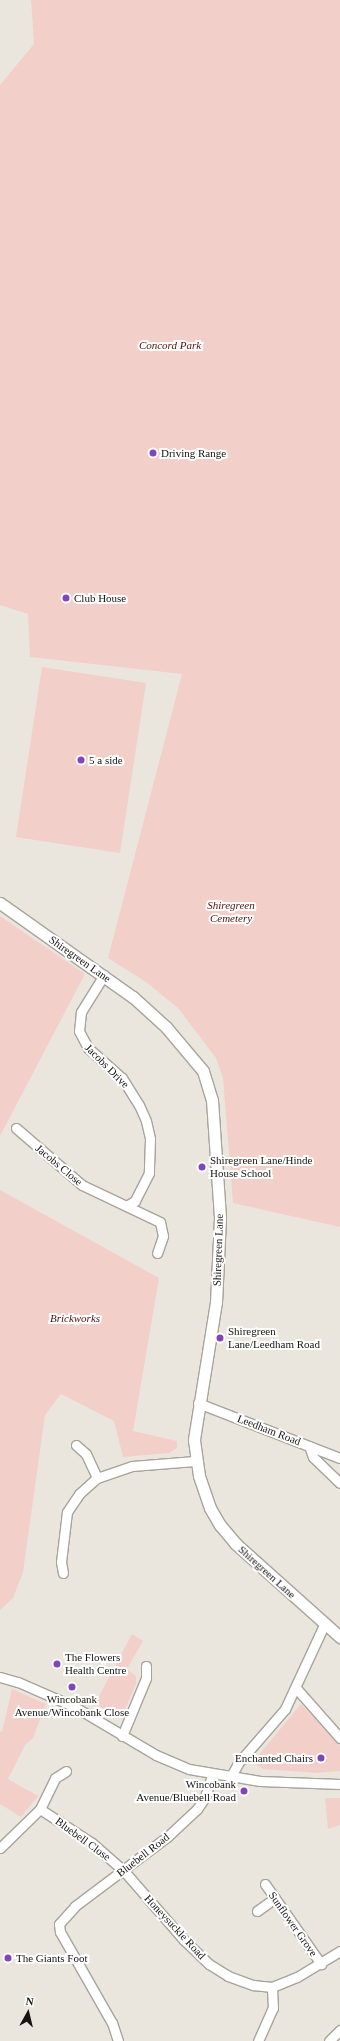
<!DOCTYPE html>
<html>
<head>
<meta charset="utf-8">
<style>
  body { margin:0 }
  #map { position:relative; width:340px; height:2041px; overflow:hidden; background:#eae6dd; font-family:"Times New Roman",serif }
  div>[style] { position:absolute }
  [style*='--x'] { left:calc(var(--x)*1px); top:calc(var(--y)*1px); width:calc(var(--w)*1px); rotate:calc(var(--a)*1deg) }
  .green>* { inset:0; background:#f3cfc9 }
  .roads { filter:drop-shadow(1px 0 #a8a49c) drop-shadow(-1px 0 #a8a49c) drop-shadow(0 1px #a8a49c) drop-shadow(0 -1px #a8a49c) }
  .minor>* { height:9px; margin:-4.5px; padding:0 4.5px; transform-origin:4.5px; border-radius:4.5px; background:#fff }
  .tertiary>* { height:11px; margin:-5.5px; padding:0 5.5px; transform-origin:5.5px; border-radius:5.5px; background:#fff }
  .dots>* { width:11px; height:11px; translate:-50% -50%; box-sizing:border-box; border:2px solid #fff; border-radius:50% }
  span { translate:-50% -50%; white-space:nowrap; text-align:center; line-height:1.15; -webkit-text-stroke:4px #fff; paint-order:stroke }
  .park-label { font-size:11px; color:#501009; font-style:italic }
  .poi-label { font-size:11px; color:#151411 }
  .left { translate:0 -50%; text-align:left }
  .right { translate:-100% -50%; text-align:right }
  .street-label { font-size:11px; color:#151411 }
  .north { position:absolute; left:8px; top:1993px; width:40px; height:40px; -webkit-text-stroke:3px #fff; paint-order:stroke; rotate:8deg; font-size:11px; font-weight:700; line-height:16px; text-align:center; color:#151411 }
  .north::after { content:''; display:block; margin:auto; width:14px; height:18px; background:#151411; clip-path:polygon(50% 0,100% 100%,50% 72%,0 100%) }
</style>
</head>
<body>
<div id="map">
  <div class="green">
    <div style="clip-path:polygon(31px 0,340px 0,340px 1227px,233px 1203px,223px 1078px,216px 1058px,178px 1008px,146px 982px,108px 958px,182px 674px,30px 657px,28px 614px,0 605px,0 85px,34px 44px)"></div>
    <div style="clip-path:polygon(42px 667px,146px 683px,120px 853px,16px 837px)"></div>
    <div style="clip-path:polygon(0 916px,85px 974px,0 1136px)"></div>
    <div style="clip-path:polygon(0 1190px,159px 1278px,133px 1431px,177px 1441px,177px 1448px,169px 1453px,123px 1457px,114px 1421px,61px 1394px,45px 1415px,23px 1572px,13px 1598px,0 1610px)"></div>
    <div style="clip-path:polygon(132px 1634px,143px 1641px,127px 1669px,136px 1676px,136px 1684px,123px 1714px,118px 1716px,95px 1704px)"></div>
    <div style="clip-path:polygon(12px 1689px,46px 1704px,33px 1738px,25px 1745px,8px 1779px,38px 1796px,21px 1817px,0 1804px,0 1731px,2px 1732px)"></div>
    <div style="clip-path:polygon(301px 1704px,340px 1746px,340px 1771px,317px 1773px,263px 1769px,256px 1764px,257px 1757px)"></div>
    <div style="clip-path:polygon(325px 1798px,340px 1798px,340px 1825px,328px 1829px)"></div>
  </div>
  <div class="roads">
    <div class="minor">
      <div style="--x:104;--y:975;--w:44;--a:121.9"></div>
      <div style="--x:81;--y:1012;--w:19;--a:96"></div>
      <div style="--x:79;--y:1031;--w:19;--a:62"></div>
      <div style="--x:88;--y:1048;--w:45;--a:41.4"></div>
      <div style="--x:122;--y:1078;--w:32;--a:58"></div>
      <div style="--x:139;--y:1105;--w:17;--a:66"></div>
      <div style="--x:146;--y:1121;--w:18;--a:77"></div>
      <div style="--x:150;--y:1139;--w:34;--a:92"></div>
      <div style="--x:149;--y:1173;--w:31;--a:117"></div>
      <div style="--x:135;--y:1201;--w:8;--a:150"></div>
      <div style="--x:16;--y:1128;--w:87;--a:40.8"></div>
      <div style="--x:82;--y:1185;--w:86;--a:25.4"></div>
      <div style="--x:160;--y:1222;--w:14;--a:78"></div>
      <div style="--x:163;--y:1236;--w:18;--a:109"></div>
      <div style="--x:198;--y:1403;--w:152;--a:21.2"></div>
      <div style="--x:76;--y:1445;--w:13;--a:42"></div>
      <div style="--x:86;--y:1454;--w:26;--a:65"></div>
      <div style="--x:309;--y:1446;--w:12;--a:70"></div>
      <div style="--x:313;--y:1457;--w:37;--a:44"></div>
      <div style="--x:63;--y:1573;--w:11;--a:-100"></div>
      <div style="--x:61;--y:1562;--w:50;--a:-83.2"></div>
      <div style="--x:67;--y:1512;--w:22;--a:-56"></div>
      <div style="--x:79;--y:1494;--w:24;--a:-42"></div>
      <div style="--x:97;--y:1478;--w:37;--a:-19"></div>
      <div style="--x:132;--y:1466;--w:63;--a:-4.5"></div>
      <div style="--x:0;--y:1677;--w:19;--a:16"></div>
      <div style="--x:18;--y:1682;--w:62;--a:23.7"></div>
      <div style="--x:75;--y:1707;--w:94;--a:30.7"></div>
      <div style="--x:156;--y:1755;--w:36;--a:23"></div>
      <div style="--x:189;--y:1769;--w:72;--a:9.6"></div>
      <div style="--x:260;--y:1781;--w:80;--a:2.1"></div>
      <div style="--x:296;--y:1688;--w:67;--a:48.7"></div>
      <div style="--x:122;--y:1736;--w:63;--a:-67.5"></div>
      <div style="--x:146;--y:1678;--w:12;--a:-90"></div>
      <div style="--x:230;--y:1778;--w:18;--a:-61"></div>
      <div style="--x:239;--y:1762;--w:70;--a:-49"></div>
      <div style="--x:285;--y:1709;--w:95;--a:-65.1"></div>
      <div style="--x:40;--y:1809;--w:62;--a:33.2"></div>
      <div style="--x:92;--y:1843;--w:43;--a:41.2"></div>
      <div style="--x:124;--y:1871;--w:91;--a:49"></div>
      <div style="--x:184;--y:1940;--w:35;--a:44"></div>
      <div style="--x:209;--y:1964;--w:22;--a:32"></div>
      <div style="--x:228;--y:1976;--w:27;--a:20"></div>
      <div style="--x:253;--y:1985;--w:19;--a:6"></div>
      <div style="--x:272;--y:1987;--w:27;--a:-22"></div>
      <div style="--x:297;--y:1977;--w:50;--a:-31.2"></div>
      <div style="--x:0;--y:1848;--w:56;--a:-44.3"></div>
      <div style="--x:40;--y:1809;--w:34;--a:-64"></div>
      <div style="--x:55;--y:1778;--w:13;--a:-32"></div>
      <div style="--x:265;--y:1884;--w:98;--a:55"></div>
      <div style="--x:257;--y:1911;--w:22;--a:-36"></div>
      <div style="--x:118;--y:2041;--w:19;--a:-108"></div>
      <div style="--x:112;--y:2023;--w:105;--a:-119.7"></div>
      <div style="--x:60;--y:1932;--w:8;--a:-97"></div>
      <div style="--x:59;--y:1924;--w:24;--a:-48"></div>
      <div style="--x:75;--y:1906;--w:115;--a:-36.9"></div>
      <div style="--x:167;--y:1837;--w:41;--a:-43"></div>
      <div style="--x:197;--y:1809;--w:14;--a:-56"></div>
      <div style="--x:205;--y:1797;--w:23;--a:-72"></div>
      <div style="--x:258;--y:2041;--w:36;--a:-66"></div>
      <div style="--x:273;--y:2008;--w:21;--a:-93"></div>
      <div style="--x:329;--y:2041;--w:16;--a:-45"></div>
    </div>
    <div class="tertiary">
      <div style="--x:0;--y:903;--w:163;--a:35.3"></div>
      <div style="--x:133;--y:997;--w:45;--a:42.3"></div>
      <div style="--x:166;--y:1027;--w:57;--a:49.9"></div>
      <div style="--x:203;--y:1071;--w:30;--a:73"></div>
      <div style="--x:212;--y:1100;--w:118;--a:86.1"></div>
      <div style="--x:220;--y:1218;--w:84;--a:92.7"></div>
      <div style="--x:216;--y:1302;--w:140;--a:99.1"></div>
      <div style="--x:194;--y:1440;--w:36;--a:82"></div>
      <div style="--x:199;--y:1476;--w:34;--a:71"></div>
      <div style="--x:210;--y:1508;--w:20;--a:60"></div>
      <div style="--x:220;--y:1525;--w:25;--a:50"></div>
      <div style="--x:236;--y:1544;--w:140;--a:41.8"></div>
    </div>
  </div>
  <div class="dots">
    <div style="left:153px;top:453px;background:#8144ba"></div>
    <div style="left:66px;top:598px;background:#8144ba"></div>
    <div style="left:81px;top:760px;background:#8144ba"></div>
    <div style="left:202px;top:1167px;background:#8144ba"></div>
    <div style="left:220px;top:1338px;background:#8144ba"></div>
    <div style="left:57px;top:1664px;background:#8144ba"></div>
    <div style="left:72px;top:1687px;background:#8144ba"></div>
    <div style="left:321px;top:1758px;background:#8144ba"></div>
    <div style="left:244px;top:1791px;background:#8144ba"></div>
    <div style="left:8px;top:1958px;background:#8144ba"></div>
  </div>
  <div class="park-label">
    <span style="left:170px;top:345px">Concord Park</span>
    <span style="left:231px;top:912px">Shiregreen<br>Cemetery</span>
    <span style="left:75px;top:1318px">Brickworks</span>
  </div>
  <div class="poi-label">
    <span class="left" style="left:161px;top:453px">Driving Range</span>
    <span class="left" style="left:74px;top:598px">Club House</span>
    <span class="left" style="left:89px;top:760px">5 a side</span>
    <span class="left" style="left:210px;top:1167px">Shiregreen Lane/Hinde<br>House School</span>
    <span class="left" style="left:228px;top:1338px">Shiregreen<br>Lane/Leedham Road</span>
    <span class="left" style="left:65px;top:1664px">The Flowers<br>Health Centre</span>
    <span style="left:72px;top:1706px">Wincobank<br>Avenue/Wincobank Close</span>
    <span class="right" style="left:313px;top:1758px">Enchanted Chairs</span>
    <span class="right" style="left:236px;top:1791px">Wincobank<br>Avenue/Bluebell Road</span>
    <span class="left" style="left:16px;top:1958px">The Giants Foot</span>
  </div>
  <div class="street-label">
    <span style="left:80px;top:959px;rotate:35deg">Shiregreen Lane</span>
    <span style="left:107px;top:1066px;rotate:45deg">Jacobs Drive</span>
    <span style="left:59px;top:1165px;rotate:40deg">Jacobs Close</span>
    <span style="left:218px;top:1250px;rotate:-88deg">Shiregreen Lane</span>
    <span style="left:269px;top:1430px;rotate:21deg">Leedham Road</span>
    <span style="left:267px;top:1572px;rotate:42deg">Shiregreen Lane</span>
    <span style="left:83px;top:1839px;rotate:36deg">Bluebell Close</span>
    <span style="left:143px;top:1855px;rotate:-38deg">Bluebell Road</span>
    <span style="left:293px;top:1924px;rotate:55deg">Sunflower Grove</span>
    <span style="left:175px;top:1927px;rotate:47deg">Honeysuckle Road</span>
  </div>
  <div class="north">N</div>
</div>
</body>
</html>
